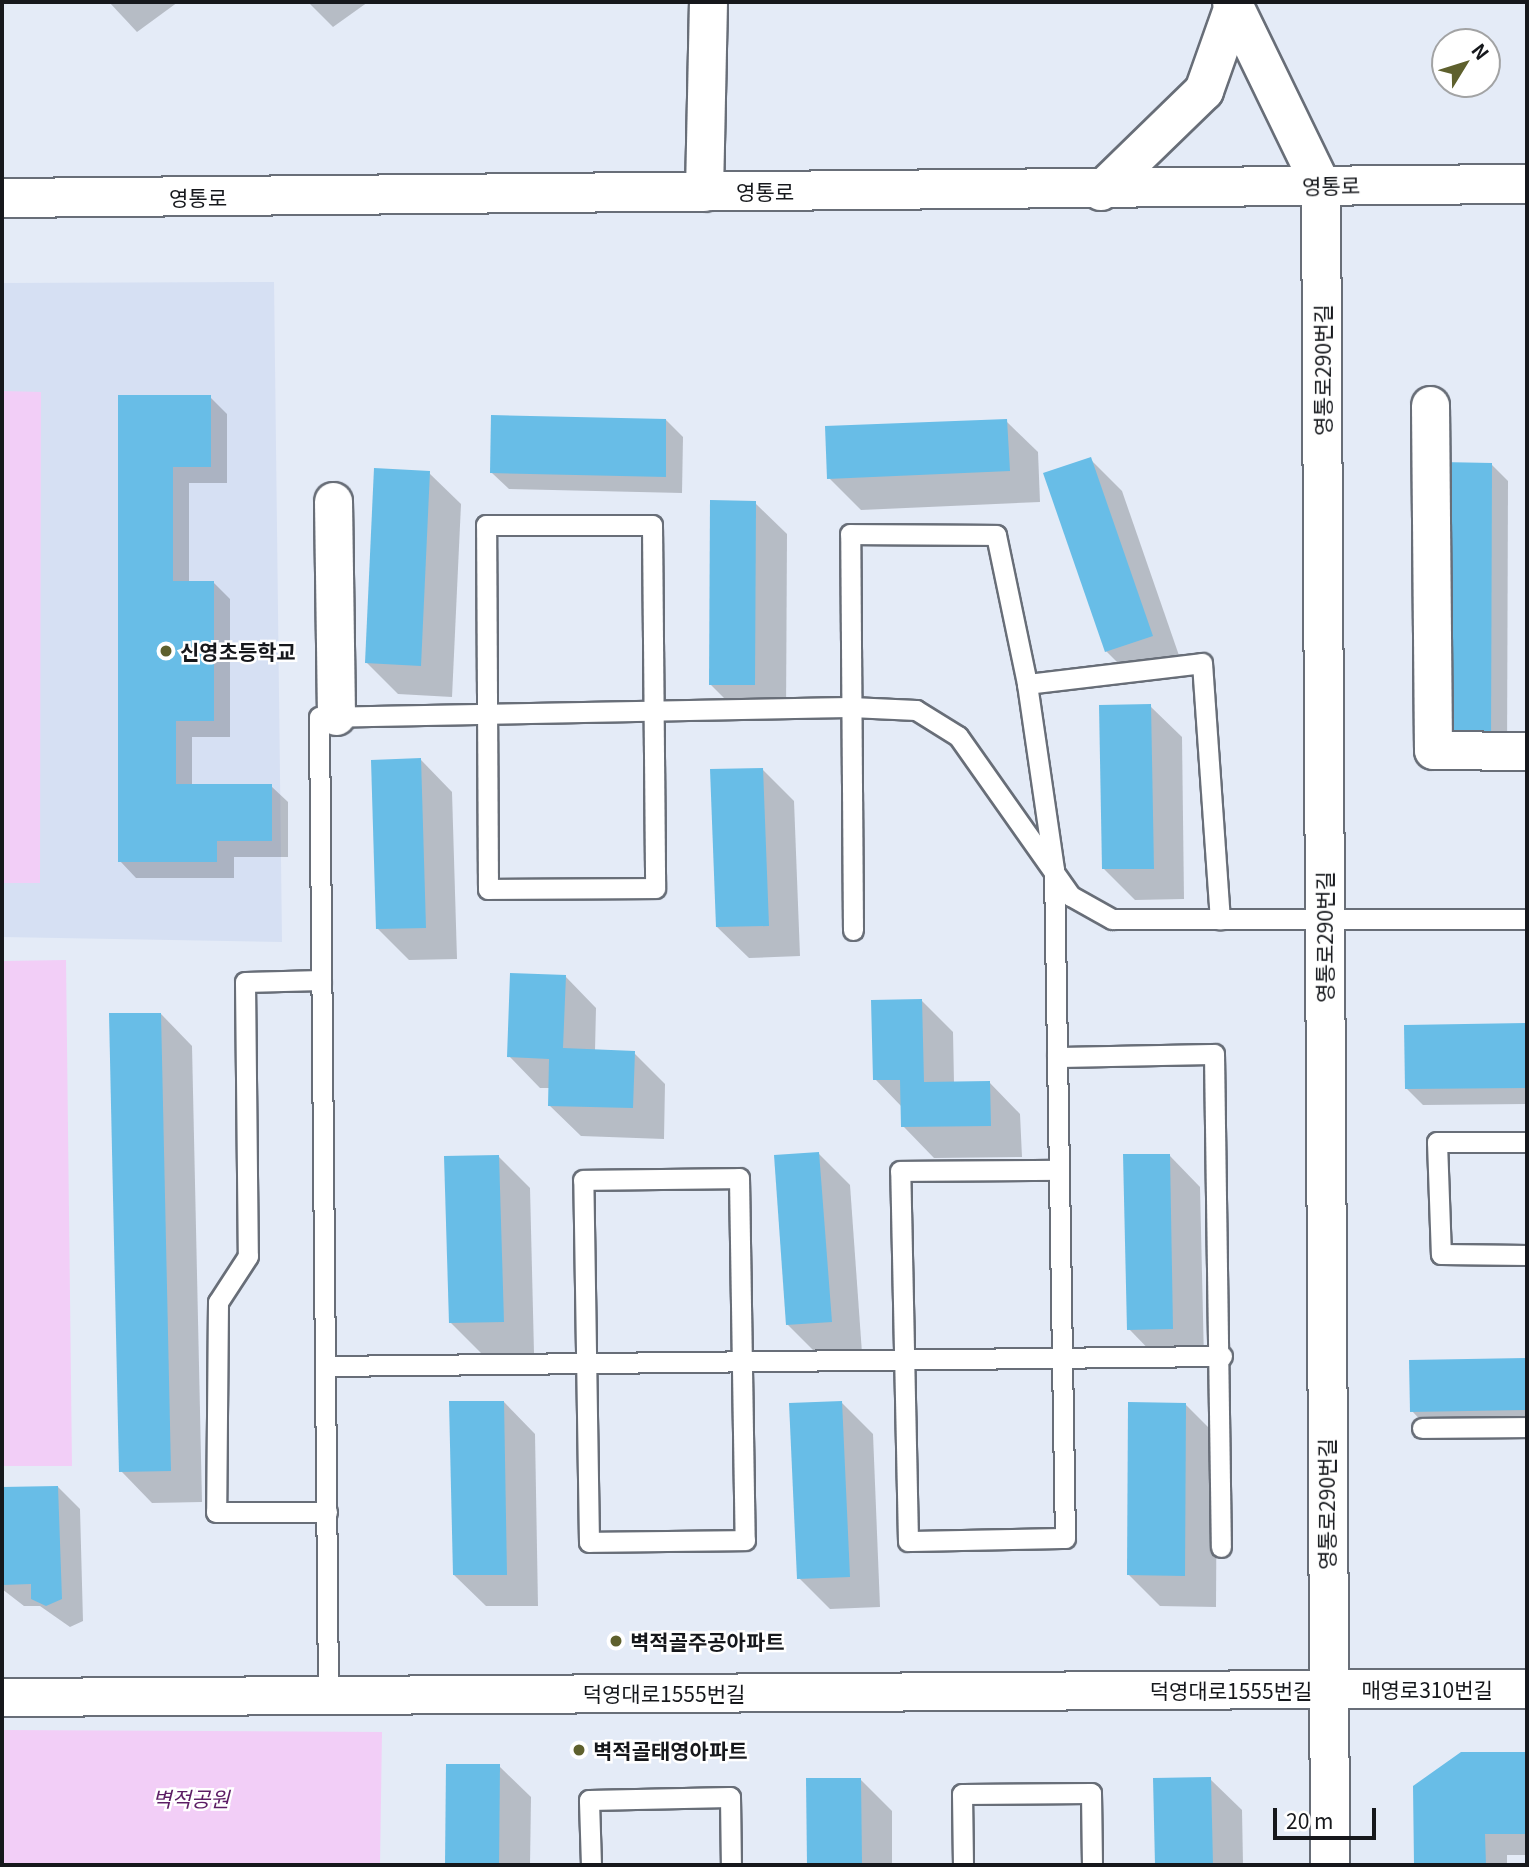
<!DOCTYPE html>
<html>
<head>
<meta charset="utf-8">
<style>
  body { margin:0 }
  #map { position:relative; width:1529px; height:1867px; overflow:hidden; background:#e4ebf7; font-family:Georgia,"Noto Sans KR",serif }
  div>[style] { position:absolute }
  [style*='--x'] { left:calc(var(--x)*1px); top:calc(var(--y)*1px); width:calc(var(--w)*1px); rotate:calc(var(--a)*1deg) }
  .built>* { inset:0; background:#d6e0f3 }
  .green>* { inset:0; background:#f2cef7 }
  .shadow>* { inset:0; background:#0003 }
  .building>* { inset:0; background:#68bde7 }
  .roads { filter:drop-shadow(2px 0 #686e78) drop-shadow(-2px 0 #686e78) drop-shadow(0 2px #686e78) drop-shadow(0 -2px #686e78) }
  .lane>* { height:19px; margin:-9.5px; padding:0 9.5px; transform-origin:9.5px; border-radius:9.5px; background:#fff }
  .street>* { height:37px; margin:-18.5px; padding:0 18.5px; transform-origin:18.5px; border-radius:18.5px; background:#fff }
  .secondary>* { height:38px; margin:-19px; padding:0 19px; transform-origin:19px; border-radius:19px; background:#fff }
  .dots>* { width:19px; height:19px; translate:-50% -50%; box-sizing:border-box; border:4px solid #fff; border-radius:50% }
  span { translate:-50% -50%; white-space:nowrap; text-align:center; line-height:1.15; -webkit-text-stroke:5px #fff; paint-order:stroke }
  .street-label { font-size:21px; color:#16181c }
  .poi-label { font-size:21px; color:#16181c; font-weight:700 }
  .left { translate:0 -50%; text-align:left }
  .park-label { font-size:21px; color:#5c1d65; font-style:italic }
  .frame { position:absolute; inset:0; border:4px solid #16181c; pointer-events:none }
  .north { position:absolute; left:1431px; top:28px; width:70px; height:70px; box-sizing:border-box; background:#fff; border:2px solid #a2a3a4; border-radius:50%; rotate:52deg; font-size:19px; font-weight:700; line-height:28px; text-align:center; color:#16181c }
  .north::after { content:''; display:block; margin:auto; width:24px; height:32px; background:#5e602d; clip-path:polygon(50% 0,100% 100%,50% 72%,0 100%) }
  .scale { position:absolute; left:1273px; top:1808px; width:103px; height:32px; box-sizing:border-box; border:4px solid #16181c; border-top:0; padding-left:9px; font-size:21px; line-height:24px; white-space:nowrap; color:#16181c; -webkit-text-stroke:5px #fff; paint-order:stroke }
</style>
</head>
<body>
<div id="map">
  <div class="built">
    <div style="clip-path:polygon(274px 282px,282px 942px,2px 937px,2px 283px)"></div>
  </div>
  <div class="green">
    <div style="clip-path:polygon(2px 391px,41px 392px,40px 883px,2px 883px)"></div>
    <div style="clip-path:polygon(66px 960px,72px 1466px,2px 1466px,2px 961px)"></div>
    <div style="clip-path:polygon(2px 1730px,382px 1732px,380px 1865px,2px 1865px)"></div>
  </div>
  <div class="shadow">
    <div style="clip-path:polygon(109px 2px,178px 2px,137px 32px)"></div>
    <div style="clip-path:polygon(308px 2px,368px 2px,333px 27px)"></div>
    <div style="clip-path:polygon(120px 397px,210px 397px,227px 414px,227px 483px,189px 483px,189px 582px,213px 582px,230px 599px,230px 737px,192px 737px,192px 786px,271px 786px,288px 802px,288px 857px,234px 857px,234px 878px,136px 878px,120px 861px)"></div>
    <div style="clip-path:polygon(666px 420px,683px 437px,682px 493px,509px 489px,492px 473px)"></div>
    <div style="clip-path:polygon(1006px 421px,1038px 452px,1040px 502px,861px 510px,829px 478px)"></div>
    <div style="clip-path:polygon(1090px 459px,1122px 491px,1183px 667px,1138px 683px,1106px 651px)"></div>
    <div style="clip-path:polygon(1491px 464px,1508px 481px,1507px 758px,1459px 758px)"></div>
    <div style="clip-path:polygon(429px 473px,461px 504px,452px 697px,398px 694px,367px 663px)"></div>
    <div style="clip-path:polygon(755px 503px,787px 534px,786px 716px,742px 716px,710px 684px)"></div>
    <div style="clip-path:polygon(1150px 706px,1182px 737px,1184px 899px,1135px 900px,1104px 869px)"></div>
    <div style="clip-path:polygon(421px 760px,452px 792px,457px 959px,409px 960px,377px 928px)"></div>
    <div style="clip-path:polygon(762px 769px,794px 801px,800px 956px,749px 958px,717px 927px)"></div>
    <div style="clip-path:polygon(565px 976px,596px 1008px,595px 1051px,634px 1053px,665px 1084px,664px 1139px,581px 1136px,549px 1105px,550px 1088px,540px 1088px,509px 1056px)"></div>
    <div style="clip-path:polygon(922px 1001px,953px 1032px,954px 1083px,989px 1082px,1020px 1114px,1022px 1157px,934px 1158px,903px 1126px,902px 1107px,875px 1079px)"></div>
    <div style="clip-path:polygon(161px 1014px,192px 1046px,202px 1502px,152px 1503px,121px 1471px)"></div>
    <div style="clip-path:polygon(1527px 1025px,1527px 1104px,1423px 1105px,1406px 1088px,1405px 1026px)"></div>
    <div style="clip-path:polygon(819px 1154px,850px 1185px,862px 1353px,819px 1356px,787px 1324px)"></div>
    <div style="clip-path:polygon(1169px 1155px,1200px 1187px,1204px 1360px,1160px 1361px,1129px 1329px)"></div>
    <div style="clip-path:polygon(498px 1156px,530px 1188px,534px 1353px,482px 1354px,450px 1322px)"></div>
    <div style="clip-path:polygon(1527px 1360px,1527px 1426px,1428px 1428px,1412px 1411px,1411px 1362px)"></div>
    <div style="clip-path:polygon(504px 1402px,535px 1434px,538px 1606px,486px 1606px,454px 1575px)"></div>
    <div style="clip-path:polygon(842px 1403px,873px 1434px,880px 1607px,830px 1609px,799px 1578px)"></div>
    <div style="clip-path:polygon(1185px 1404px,1217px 1436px,1216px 1607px,1160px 1606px,1129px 1575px)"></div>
    <div style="clip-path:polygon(58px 1487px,80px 1509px,83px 1621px,70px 1627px,40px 1606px,24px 1606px,2px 1589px,2px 1489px)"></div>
    <div style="clip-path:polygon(1461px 1754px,1527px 1754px,1527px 1855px,1507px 1855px,1507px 1865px,1416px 1865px,1415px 1787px)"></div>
    <div style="clip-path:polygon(448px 1765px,499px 1766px,531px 1797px,530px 1865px,446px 1865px)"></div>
    <div style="clip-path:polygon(808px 1779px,860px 1779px,892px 1811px,892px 1865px,809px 1865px)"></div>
    <div style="clip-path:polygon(1210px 1779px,1242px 1810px,1243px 1865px,1157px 1865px,1155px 1780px)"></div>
  </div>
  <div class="building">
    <div style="clip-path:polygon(118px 395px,211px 395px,211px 467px,173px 467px,173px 581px,214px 581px,214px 721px,176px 721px,176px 784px,272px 784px,272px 841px,217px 841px,217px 862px,118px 862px)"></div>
    <div style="clip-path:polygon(491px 415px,666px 419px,666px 477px,490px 473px)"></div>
    <div style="clip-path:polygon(1007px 419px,1010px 471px,827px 479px,825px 426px)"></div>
    <div style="clip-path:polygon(1091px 457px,1153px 636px,1105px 652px,1043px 473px)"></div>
    <div style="clip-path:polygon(1441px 462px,1492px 463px,1491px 742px,1440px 742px)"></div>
    <div style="clip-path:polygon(374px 468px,430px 471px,421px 666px,365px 663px)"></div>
    <div style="clip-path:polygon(710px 500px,756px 501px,755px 685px,709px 685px)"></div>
    <div style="clip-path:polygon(1151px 704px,1154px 869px,1102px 869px,1099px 705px)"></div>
    <div style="clip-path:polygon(421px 758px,426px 928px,376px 929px,371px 760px)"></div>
    <div style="clip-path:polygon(763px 768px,769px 926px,716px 927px,710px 769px)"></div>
    <div style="clip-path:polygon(510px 973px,566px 975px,563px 1048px,635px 1051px,633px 1108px,548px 1106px,549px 1059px,507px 1057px)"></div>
    <div style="clip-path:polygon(922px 999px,924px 1082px,990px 1081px,991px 1126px,901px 1127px,900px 1080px,873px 1080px,871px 1000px)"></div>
    <div style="clip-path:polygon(109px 1013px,161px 1013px,171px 1471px,119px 1472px)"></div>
    <div style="clip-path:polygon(1527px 1023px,1527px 1088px,1405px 1089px,1404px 1025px)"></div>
    <div style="clip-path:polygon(819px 1152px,832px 1322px,786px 1325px,774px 1155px)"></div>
    <div style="clip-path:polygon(1123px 1154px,1170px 1154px,1173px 1329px,1127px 1330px)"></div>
    <div style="clip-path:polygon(499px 1155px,504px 1322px,449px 1323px,444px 1156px)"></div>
    <div style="clip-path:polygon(1527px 1358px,1527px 1410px,1410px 1412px,1409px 1360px)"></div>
    <div style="clip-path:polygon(449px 1401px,504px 1401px,507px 1575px,453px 1575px)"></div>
    <div style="clip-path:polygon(842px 1401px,850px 1577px,797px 1579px,789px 1403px)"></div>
    <div style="clip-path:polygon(1128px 1402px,1186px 1403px,1185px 1576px,1127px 1575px)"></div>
    <div style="clip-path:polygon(58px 1486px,62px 1599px,46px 1606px,31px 1599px,31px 1584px,2px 1585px,2px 1487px)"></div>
    <div style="clip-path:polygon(1461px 1752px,1527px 1752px,1527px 1834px,1485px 1834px,1486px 1865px,1414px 1865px,1413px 1786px)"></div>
    <div style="clip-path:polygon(446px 1764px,500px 1764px,499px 1865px,445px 1865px)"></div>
    <div style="clip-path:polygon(1211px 1777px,1213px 1865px,1155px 1865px,1153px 1778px)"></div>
    <div style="clip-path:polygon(806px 1778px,861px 1778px,862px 1865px,807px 1865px)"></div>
  </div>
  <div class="roads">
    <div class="lane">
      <div style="--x:486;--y:525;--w:166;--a:0"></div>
      <div style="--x:652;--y:525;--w:363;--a:89.5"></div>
      <div style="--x:655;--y:888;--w:167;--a:179.7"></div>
      <div style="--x:488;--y:889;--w:364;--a:-90.3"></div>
      <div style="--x:1027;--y:684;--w:176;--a:-6.8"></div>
      <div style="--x:1202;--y:663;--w:257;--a:86"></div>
      <div style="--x:853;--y:930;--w:396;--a:-90.4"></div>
      <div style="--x:850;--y:534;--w:146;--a:0.4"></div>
      <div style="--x:996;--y:535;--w:152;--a:78.2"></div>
      <div style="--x:1027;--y:684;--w:188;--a:81.7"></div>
      <div style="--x:1054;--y:870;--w:668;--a:89.06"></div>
      <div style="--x:1065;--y:1538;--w:157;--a:178.9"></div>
      <div style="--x:908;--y:1541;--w:370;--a:-91.2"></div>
      <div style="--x:900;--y:1171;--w:158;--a:-0.4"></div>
      <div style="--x:321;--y:980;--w:76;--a:178.5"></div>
      <div style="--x:245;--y:982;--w:274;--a:89.4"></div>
      <div style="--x:248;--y:1256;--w:55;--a:123.1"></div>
      <div style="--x:218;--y:1302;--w:210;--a:90.5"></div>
      <div style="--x:216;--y:1512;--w:111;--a:0"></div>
      <div style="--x:1057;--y:1057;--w:157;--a:-1.1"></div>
      <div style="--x:1214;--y:1054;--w:493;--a:89.2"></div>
      <div style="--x:1527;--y:1142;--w:90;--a:180"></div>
      <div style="--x:1437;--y:1142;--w:112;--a:88"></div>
      <div style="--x:1441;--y:1254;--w:86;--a:0.7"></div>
      <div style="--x:739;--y:1178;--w:362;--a:89.1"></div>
      <div style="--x:745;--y:1540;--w:156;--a:179.3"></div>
      <div style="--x:589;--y:1542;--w:362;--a:-90.9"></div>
      <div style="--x:583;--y:1180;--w:156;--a:-0.7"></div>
      <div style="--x:325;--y:1366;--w:897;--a:-0.64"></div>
      <div style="--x:1422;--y:1428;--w:105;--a:-0.5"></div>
      <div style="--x:328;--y:1695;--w:978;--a:-90.53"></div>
      <div style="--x:319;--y:717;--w:532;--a:-1.08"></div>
      <div style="--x:851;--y:707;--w:65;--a:2.6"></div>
      <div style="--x:916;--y:710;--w:49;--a:31.8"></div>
      <div style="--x:958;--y:736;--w:196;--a:54.8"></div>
      <div style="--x:1071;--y:896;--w:47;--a:29.3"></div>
      <div style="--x:1112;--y:919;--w:415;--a:0"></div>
      <div style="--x:591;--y:1865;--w:65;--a:-91.8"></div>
      <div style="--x:589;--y:1800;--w:141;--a:-1.2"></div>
      <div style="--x:730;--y:1797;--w:68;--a:89.2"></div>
      <div style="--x:963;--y:1865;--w:71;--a:-90.8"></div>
      <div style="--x:962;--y:1794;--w:129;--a:-0.4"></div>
      <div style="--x:1091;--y:1793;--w:72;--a:89.2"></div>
    </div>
    <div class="street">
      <div style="--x:704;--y:192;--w:190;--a:-88.8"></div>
      <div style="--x:1430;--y:405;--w:345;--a:89.5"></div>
      <div style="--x:1433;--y:750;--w:94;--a:0.6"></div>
      <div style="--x:333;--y:501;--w:215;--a:89.2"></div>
      <div style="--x:2;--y:1697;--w:1324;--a:-0.35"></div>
    </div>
    <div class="secondary">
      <div style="--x:1232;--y:2;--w:203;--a:64.1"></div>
      <div style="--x:1321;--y:185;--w:1680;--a:89.69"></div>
      <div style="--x:1101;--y:191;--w:144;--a:-44.2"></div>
      <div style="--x:1204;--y:91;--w:87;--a:-70.5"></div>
      <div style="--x:2;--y:198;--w:1525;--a:-0.53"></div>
      <div style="--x:1326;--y:1689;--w:201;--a:0"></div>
    </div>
  </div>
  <div class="dots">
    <div style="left:166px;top:651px;background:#5e602d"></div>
    <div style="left:616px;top:1641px;background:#5e602d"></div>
    <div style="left:579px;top:1750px;background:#5e602d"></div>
  </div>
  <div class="street-label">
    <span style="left:1331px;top:185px;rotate:-1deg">영통로</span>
    <span style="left:765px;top:191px">영통로</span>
    <span style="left:198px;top:197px">영통로</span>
    <span style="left:1322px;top:370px;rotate:-90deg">영통로290번길</span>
    <span style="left:1324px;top:937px;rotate:-90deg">영통로290번길</span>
    <span style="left:1326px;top:1504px;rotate:-90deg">영통로290번길</span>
    <span style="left:1427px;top:1689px">매영로310번길</span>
    <span style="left:1231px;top:1690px">덕영대로1555번길</span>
    <span style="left:664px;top:1693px">덕영대로1555번길</span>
  </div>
  <div class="poi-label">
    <span class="left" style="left:180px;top:651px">신영초등학교</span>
    <span class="left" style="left:630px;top:1641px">벽적골주공아파트</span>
    <span class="left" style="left:593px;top:1750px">벽적골태영아파트</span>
  </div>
  <div class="park-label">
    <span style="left:191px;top:1798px">벽적공원</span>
  </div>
  <div class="frame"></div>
  <div class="north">N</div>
  <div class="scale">20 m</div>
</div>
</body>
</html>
